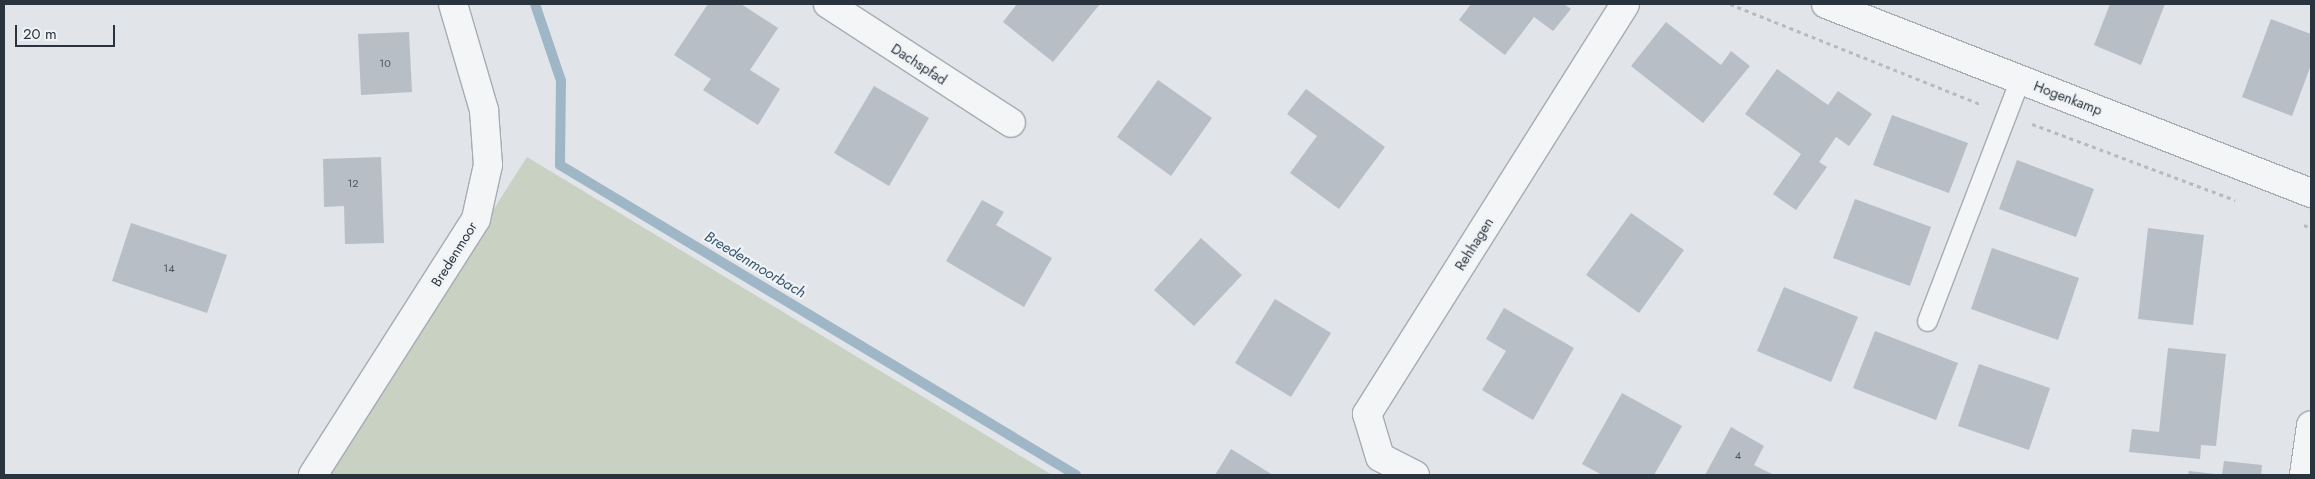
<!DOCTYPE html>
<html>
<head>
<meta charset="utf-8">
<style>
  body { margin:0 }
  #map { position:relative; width:2315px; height:479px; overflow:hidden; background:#e1e4e8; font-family:Jost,sans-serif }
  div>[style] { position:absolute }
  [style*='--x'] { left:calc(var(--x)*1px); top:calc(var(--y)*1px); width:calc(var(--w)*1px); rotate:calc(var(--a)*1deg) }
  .green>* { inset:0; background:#c8d1c2 }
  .stream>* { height:10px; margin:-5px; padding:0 5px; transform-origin:5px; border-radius:5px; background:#9eb6c5 }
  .building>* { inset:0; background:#b8bec5 }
  .path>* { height:3px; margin-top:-1.5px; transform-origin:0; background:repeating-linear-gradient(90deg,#b7bbc0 0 4px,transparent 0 8px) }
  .roads { filter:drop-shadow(1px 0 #a6acb2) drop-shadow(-1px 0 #a6acb2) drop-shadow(0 1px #a6acb2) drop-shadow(0 -1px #a6acb2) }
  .lane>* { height:19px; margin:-9.5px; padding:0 9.5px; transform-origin:9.5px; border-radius:9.5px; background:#f3f5f7 }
  .street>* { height:28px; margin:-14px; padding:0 14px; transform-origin:14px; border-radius:14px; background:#f3f5f7 }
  span { translate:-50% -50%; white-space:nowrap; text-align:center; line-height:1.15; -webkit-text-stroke:4.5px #f0f3f6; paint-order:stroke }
  .number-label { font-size:11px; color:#4e5660 }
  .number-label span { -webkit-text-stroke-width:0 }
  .street-label { font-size:14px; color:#2a343e }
  .water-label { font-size:15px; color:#38576f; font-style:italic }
  .frame { position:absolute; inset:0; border:5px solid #2a343e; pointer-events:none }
  .scale { position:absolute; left:15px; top:25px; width:100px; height:22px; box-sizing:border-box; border:2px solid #2a343e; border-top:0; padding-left:6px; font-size:15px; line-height:18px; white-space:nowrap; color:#2a343e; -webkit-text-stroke:4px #f0f3f6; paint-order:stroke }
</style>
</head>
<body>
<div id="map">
  <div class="green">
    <div style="clip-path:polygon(527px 157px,1052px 475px,324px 475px)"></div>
  </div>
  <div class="stream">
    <div style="--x:535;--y:4;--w:81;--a:71.3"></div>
    <div style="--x:561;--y:81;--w:84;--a:90.7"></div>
    <div style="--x:560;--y:165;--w:602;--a:31"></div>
  </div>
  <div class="building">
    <div style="clip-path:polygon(708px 4px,741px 4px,778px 28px,750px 70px,780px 89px,758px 125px,703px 90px,711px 79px,674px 55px)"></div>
    <div style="clip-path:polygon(1017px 4px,1100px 4px,1053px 62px,1003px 22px)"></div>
    <div style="clip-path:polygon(1471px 4px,1564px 4px,1571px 9px,1553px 31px,1534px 17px,1505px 55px,1459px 20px)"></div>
    <div style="clip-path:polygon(2110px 4px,2165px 4px,2141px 65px,2094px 45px)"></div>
    <div style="clip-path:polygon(2271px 19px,2311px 34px,2311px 65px,2292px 116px,2242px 97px)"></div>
    <div style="clip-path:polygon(1666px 22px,1721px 65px,1731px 51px,1750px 66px,1703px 123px,1631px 66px)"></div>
    <div style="clip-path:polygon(409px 32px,412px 92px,361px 95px,358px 34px)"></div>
    <div style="clip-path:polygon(1777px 69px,1828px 105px,1838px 91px,1872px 114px,1849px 146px,1836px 137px,1819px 162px,1827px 167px,1796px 210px,1773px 194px,1801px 154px,1745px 114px)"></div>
    <div style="clip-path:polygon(1158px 80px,1212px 118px,1171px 176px,1117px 137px)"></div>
    <div style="clip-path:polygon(874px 86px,929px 118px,889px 186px,834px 153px)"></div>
    <div style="clip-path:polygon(1306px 89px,1385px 147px,1339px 209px,1290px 173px,1317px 136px,1287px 114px)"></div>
    <div style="clip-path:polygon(1892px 115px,1968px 143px,1949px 193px,1873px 165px)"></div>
    <div style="clip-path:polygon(381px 157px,384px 243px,345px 244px,344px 206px,324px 207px,323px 159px)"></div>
    <div style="clip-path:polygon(2017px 160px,2094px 189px,2076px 237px,1999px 209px)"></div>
    <div style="clip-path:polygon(1855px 199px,1931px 227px,1910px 286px,1833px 258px)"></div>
    <div style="clip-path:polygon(982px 200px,1004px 212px,996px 225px,1052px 258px,1024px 307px,946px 261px)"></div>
    <div style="clip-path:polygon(1631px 213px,1684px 250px,1639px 313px,1586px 275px)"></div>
    <div style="clip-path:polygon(131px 223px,227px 255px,207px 313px,112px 281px)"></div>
    <div style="clip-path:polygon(2148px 228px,2204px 235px,2193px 325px,2138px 319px)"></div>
    <div style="clip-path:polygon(1201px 238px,1242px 275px,1194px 326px,1154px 290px)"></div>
    <div style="clip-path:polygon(1992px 248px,2079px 278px,2058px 340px,1971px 309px)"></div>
    <div style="clip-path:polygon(1784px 287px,1858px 317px,1831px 382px,1757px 351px)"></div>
    <div style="clip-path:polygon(1275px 299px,1331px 333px,1291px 397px,1235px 363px)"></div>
    <div style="clip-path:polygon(1504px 308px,1574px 348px,1533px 420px,1482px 390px,1506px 351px,1486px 339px)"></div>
    <div style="clip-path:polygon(1875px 331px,1958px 363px,1936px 420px,1853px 388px)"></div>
    <div style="clip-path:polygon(2168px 348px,2226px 354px,2216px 446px,2201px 445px,2200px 459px,2129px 452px,2132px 429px,2159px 432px)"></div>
    <div style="clip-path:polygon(1979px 364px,2050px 388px,2029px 450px,1958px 426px)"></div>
    <div style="clip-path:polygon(1622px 393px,1682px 426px,1654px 475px,1602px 475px,1582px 464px)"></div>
    <div style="clip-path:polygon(1731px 427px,1764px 446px,1754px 465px,1774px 475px,1705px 475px)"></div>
    <div style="clip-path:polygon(1231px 449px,1273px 475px,1215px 475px)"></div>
    <div style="clip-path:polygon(2224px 461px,2262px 465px,2261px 475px,2222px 475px)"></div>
    <div style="clip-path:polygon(2189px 471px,2215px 474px,2215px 475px,2188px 475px)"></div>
  </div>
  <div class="path">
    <div style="--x:1730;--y:4;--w:271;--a:21.8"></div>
    <div style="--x:2032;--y:124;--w:217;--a:20.5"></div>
    <div style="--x:2304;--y:225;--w:8;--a:23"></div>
  </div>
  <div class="roads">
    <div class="lane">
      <div style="--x:1927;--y:321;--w:259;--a:-69"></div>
    </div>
    <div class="street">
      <div style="--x:828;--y:4;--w:218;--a:33"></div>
      <div style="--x:1826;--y:4;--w:521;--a:21.29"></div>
      <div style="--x:313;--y:475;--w:303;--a:-57.5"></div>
      <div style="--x:476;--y:219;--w:55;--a:-77.5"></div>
      <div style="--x:488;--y:165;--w:55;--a:-94.2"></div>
      <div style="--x:484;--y:110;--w:110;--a:-106.3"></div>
      <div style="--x:1415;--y:475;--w:39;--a:-153"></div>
      <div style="--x:1380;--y:457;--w:45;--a:-106.8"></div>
      <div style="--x:1367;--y:414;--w:484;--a:-57.8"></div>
      <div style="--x:2304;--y:475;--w:50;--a:-82"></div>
    </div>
  </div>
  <div class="number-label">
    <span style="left:385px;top:63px">10</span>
    <span style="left:353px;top:183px">12</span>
    <span style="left:169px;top:268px">14</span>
    <span style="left:1738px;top:455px">4</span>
  </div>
  <div class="street-label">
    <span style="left:919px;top:64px;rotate:33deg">Dachspfad</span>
    <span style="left:2068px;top:98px;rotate:21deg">Hogenkamp</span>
    <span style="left:1474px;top:244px;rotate:-58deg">Rehhagen</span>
    <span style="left:454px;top:254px;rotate:-58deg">Bredenmoor</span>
  </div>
  <div class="water-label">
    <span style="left:755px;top:265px;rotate:31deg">Breedenmoorbach</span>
  </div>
  <div class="frame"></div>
  <div class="scale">20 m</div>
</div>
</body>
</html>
